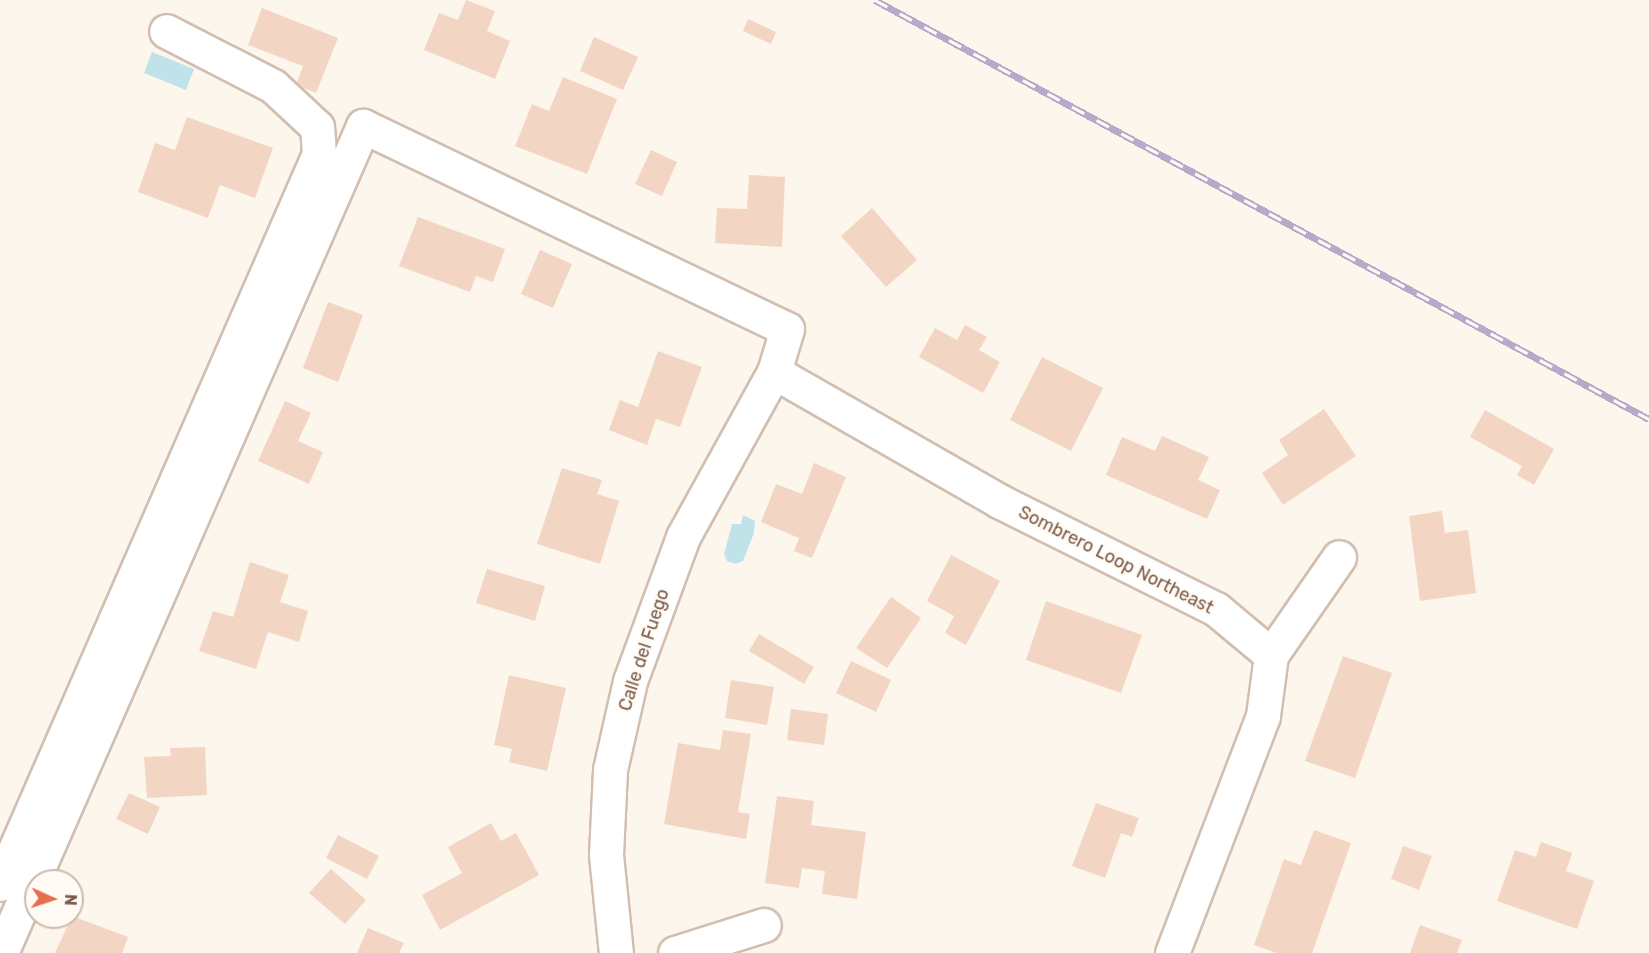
<!DOCTYPE html>
<html>
<head>
<meta charset="utf-8">
<style>
  body { margin:0 }
  #map { position:relative; width:1649px; height:953px; overflow:hidden; background:#fdf6ec; font-family:Rubik,sans-serif }
  div>[style] { position:absolute }
  [style*='--x'] { left:calc(var(--x)*1px); top:calc(var(--y)*1px); width:calc(var(--w)*1px); rotate:calc(var(--a)*1deg) }
  .water>* { inset:0; background:#bfe3e8 }
  .building>* { inset:0; background:#f3d5c3 }
  .roads { filter:drop-shadow(2px 0 #d1beb0) drop-shadow(-2px 0 #d1beb0) drop-shadow(0 2px #d1beb0) drop-shadow(0 -2px #d1beb0) }
  .minor>* { height:33px; margin:-16.5px; padding:0 16.5px; transform-origin:16.5px; border-radius:16.5px; background:#fff }
  .rail>* { height:7px; margin-top:-3.5px; transform-origin:0; background:repeating-linear-gradient(90deg,#fffaf3 0 14px,#b9a8c9 0 28px); box-sizing:border-box; border-block:2px solid #b9a8c9 }
  span { translate:-50% -50%; white-space:nowrap; text-align:center; line-height:1.15; -webkit-text-stroke:4.5px #fffaf3; paint-order:stroke }
  .street-label { font-size:18px; color:#7a5c4d }
  .north { position:absolute; left:24px; top:869px; width:60px; height:60px; box-sizing:border-box; background:#fffaf3; border:2px solid #cabbb1; border-radius:50%; rotate:93deg; font-size:16px; font-weight:700; line-height:24px; text-align:center; color:#7a5c4d }
  .north::after { content:''; display:block; margin:auto; width:21px; height:27px; background:#e76f51; clip-path:polygon(50% 0,100% 100%,50% 72%,0 100%) }
</style>
</head>
<body>
<div id="map">
  <div class="water">
    <div style="clip-path:polygon(152px 52px,194px 69px,186px 90px,144px 73px)"></div>
    <div style="clip-path:polygon(743px 515px,755px 521px,754px 533px,743px 561px,735px 564px,727px 561px,724px 554px,732px 524px,741px 524px)"></div>
  </div>
  <div class="building">
    <div style="clip-path:polygon(466px 0,495px 11px,487px 31px,510px 41px,495px 79px,424px 50px,439px 13px,458px 20px)"></div>
    <div style="clip-path:polygon(262px 8px,338px 38px,316px 93px,296px 85px,303px 66px,248px 45px)"></div>
    <div style="clip-path:polygon(748px 19px,776px 32px,771px 44px,743px 31px)"></div>
    <div style="clip-path:polygon(594px 37px,638px 57px,623px 90px,580px 71px)"></div>
    <div style="clip-path:polygon(563px 77px,617px 99px,587px 174px,515px 146px,532px 104px,549px 111px)"></div>
    <div style="clip-path:polygon(187px 117px,273px 148px,255px 198px,220px 185px,208px 218px,138px 192px,155px 143px,175px 150px)"></div>
    <div style="clip-path:polygon(651px 150px,677px 162px,662px 196px,635px 184px)"></div>
    <div style="clip-path:polygon(749px 175px,785px 177px,782px 247px,715px 243px,717px 208px,747px 209px)"></div>
    <div style="clip-path:polygon(872px 208px,917px 260px,886px 287px,841px 236px)"></div>
    <div style="clip-path:polygon(418px 217px,505px 249px,493px 282px,476px 276px,470px 292px,399px 266px)"></div>
    <div style="clip-path:polygon(540px 250px,572px 264px,553px 308px,521px 294px)"></div>
    <div style="clip-path:polygon(328px 302px,363px 315px,338px 382px,303px 368px)"></div>
    <div style="clip-path:polygon(965px 325px,987px 337px,979px 350px,1000px 362px,983px 393px,919px 357px,935px 328px,957px 340px)"></div>
    <div style="clip-path:polygon(658px 351px,702px 367px,680px 427px,656px 419px,647px 445px,609px 430px,620px 400px,638px 407px)"></div>
    <div style="clip-path:polygon(1042px 357px,1103px 388px,1071px 451px,1010px 420px)"></div>
    <div style="clip-path:polygon(285px 401px,311px 413px,298px 441px,323px 452px,309px 484px,258px 461px)"></div>
    <div style="clip-path:polygon(1324px 409px,1356px 456px,1283px 505px,1262px 473px,1288px 455px,1279px 440px)"></div>
    <div style="clip-path:polygon(1485px 410px,1554px 449px,1534px 485px,1517px 475px,1522px 466px,1470px 437px)"></div>
    <div style="clip-path:polygon(1162px 436px,1209px 457px,1198px 480px,1220px 490px,1207px 519px,1106px 475px,1122px 437px,1155px 451px)"></div>
    <div style="clip-path:polygon(814px 463px,846px 477px,812px 558px,794px 551px,799px 538px,761px 522px,776px 484px,802px 494px)"></div>
    <div style="clip-path:polygon(562px 468px,602px 480px,597px 494px,619px 501px,600px 564px,537px 544px)"></div>
    <div style="clip-path:polygon(1442px 511px,1445px 533px,1468px 530px,1476px 593px,1420px 601px,1409px 516px)"></div>
    <div style="clip-path:polygon(951px 555px,1000px 581px,966px 645px,945px 633px,954px 616px,927px 601px)"></div>
    <div style="clip-path:polygon(250px 562px,289px 575px,280px 602px,308px 611px,299px 642px,268px 632px,256px 669px,199px 651px,213px 611px,233px 617px)"></div>
    <div style="clip-path:polygon(487px 569px,545px 586px,535px 621px,476px 603px)"></div>
    <div style="clip-path:polygon(891px 597px,921px 618px,887px 668px,856px 648px)"></div>
    <div style="clip-path:polygon(1046px 601px,1142px 635px,1121px 693px,1026px 660px)"></div>
    <div style="clip-path:polygon(759px 634px,814px 667px,804px 684px,749px 651px)"></div>
    <div style="clip-path:polygon(1343px 656px,1392px 673px,1355px 778px,1305px 761px)"></div>
    <div style="clip-path:polygon(851px 661px,891px 680px,876px 712px,836px 693px)"></div>
    <div style="clip-path:polygon(509px 675px,566px 688px,547px 771px,509px 762px,512px 749px,494px 745px)"></div>
    <div style="clip-path:polygon(731px 680px,774px 687px,767px 725px,725px 718px)"></div>
    <div style="clip-path:polygon(791px 709px,828px 714px,824px 745px,787px 740px)"></div>
    <div style="clip-path:polygon(723px 730px,751px 734px,738px 812px,750px 814px,746px 839px,664px 824px,678px 743px,720px 750px)"></div>
    <div style="clip-path:polygon(205px 747px,207px 795px,147px 798px,144px 757px,171px 756px,170px 748px)"></div>
    <div style="clip-path:polygon(129px 793px,160px 807px,148px 834px,116px 819px)"></div>
    <div style="clip-path:polygon(777px 796px,814px 801px,811px 825px,866px 832px,857px 899px,822px 894px,825px 871px,802px 868px,799px 888px,765px 883px)"></div>
    <div style="clip-path:polygon(1096px 803px,1139px 818px,1132px 837px,1121px 833px,1105px 878px,1072px 866px)"></div>
    <div style="clip-path:polygon(491px 823px,501px 841px,516px 833px,539px 875px,440px 930px,422px 895px,462px 873px,448px 847px)"></div>
    <div style="clip-path:polygon(1314px 830px,1351px 843px,1312px 953px,1276px 953px,1254px 945px,1284px 859px,1301px 865px)"></div>
    <div style="clip-path:polygon(338px 835px,379px 856px,367px 879px,326px 858px)"></div>
    <div style="clip-path:polygon(1541px 842px,1572px 853px,1566px 871px,1594px 881px,1577px 929px,1497px 901px,1515px 850px,1536px 857px)"></div>
    <div style="clip-path:polygon(1403px 846px,1432px 856px,1419px 890px,1391px 879px)"></div>
    <div style="clip-path:polygon(331px 869px,366px 900px,345px 924px,309px 893px)"></div>
    <div style="clip-path:polygon(72px 916px,128px 937px,122px 953px,55px 953px)"></div>
    <div style="clip-path:polygon(1420px 925px,1462px 940px,1457px 953px,1410px 953px)"></div>
    <div style="clip-path:polygon(368px 928px,404px 943px,399px 953px,357px 953px)"></div>
  </div>
  <div class="roads">
    <div class="minor">
      <div style="--x:774;--y:372;--w:259;--a:29.8"></div>
      <div style="--x:999;--y:501;--w:242;--a:26.5"></div>
      <div style="--x:1216;--y:609;--w:72;--a:39.9"></div>
      <div style="--x:1271;--y:655;--w:62;--a:97.5"></div>
      <div style="--x:1263;--y:716;--w:254;--a:111"></div>
      <div style="--x:1271;--y:655;--w:119;--a:-55.2"></div>
      <div style="--x:0;--y:884;--w:797;--a:-66.4"></div>
      <div style="--x:319;--y:154;--w:27;--a:-94"></div>
      <div style="--x:317;--y:127;--w:60;--a:-137"></div>
      <div style="--x:273;--y:86;--w:120;--a:-152.8"></div>
      <div style="--x:1;--y:953;--w:903;--a:-66.36"></div>
      <div style="--x:363;--y:126;--w:470;--a:25.6"></div>
      <div style="--x:787;--y:329;--w:45;--a:106.8"></div>
      <div style="--x:774;--y:372;--w:188;--a:118.9"></div>
      <div style="--x:683;--y:537;--w:153;--a:110.2"></div>
      <div style="--x:630;--y:681;--w:91;--a:102.7"></div>
      <div style="--x:610;--y:770;--w:85;--a:92.7"></div>
      <div style="--x:606;--y:855;--w:99;--a:84.2"></div>
      <div style="--x:675;--y:953;--w:93;--a:-17.5"></div>
    </div>
  </div>
  <div class="rail">
    <div style="--x:875;--y:0;--w:880;--a:28.43"></div>
  </div>
  <div class="street-label">
    <span style="left:1116px;top:560px;rotate:27deg">Sombrero Loop Northeast</span>
    <span style="left:644px;top:650px;rotate:-72deg">Calle del Fuego</span>
  </div>
  <div class="north">N</div>
</div>
</body>
</html>
